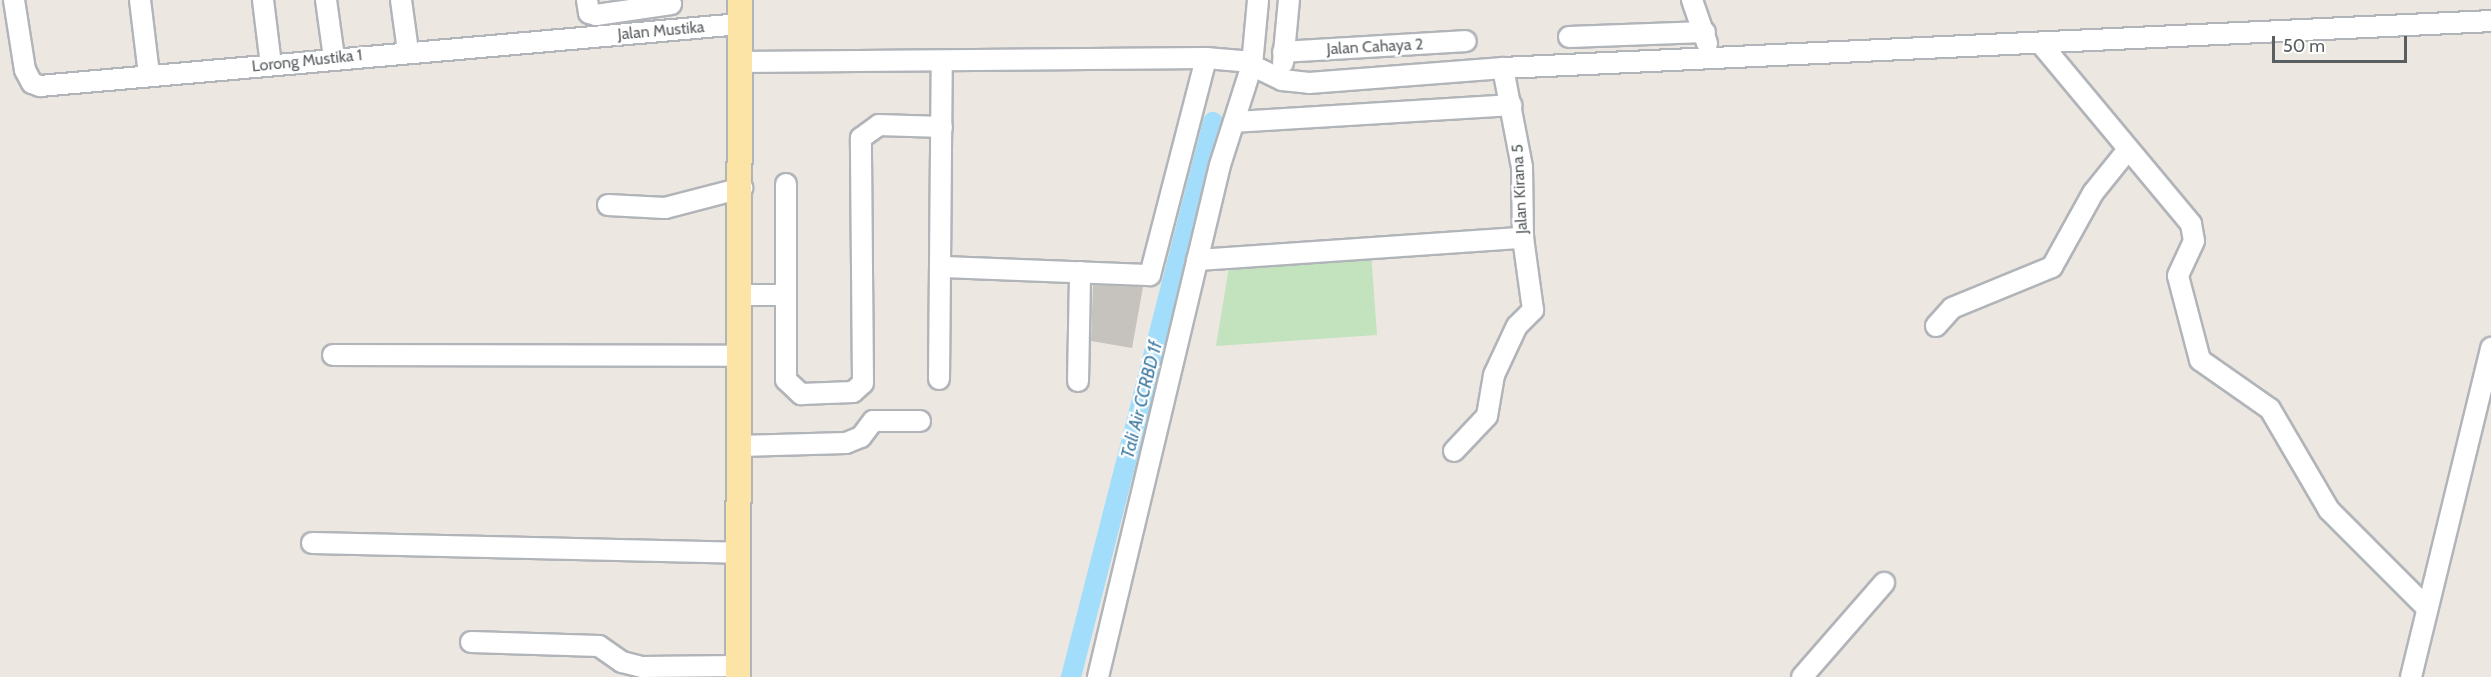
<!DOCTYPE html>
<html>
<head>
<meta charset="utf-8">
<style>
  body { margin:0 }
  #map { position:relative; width:2491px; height:677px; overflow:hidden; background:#ece8e1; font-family:Cabin,sans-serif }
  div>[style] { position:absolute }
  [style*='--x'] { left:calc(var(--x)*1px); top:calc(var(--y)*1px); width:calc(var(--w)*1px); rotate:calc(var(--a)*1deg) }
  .green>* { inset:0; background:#c2e3be }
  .canal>* { height:20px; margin:-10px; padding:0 10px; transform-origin:10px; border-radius:10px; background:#a2ddfb }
  .building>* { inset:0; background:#c6c3be }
  .roads { filter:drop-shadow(2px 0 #b1b4b8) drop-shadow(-2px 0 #b1b4b8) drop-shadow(0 2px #b1b4b8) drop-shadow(0 -2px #b1b4b8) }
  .minor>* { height:20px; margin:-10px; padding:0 10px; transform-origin:10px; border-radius:10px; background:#fff }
  .major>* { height:24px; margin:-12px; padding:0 12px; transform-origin:12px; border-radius:12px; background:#fbe4a6 }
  span { translate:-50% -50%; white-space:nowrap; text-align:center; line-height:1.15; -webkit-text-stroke:4.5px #fff; paint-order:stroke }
  .street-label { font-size:16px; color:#595e61 }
  .water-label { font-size:18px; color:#3e7aa2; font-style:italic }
  .scale { position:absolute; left:2272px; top:36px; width:135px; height:27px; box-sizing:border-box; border:3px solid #595e61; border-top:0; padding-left:8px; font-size:18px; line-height:21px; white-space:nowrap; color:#595e61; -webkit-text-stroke:4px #fff; paint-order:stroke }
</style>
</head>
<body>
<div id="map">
  <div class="green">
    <div style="clip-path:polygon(1371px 251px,1377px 335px,1216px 346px,1230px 261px)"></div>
  </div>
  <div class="canal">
    <div style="--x:1071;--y:677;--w:573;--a:-75.65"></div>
  </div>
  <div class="building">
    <div style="clip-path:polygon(1093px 285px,1143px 287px,1132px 348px,1091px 341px)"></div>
  </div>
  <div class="roads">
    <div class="minor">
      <div style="--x:14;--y:0;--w:71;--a:81.1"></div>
      <div style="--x:25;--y:70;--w:15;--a:62"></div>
      <div style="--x:32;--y:83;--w:9;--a:21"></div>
      <div style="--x:40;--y:86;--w:703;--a:-5.06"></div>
      <div style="--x:140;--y:0;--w:75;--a:83.1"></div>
      <div style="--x:263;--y:0;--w:65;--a:83"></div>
      <div style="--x:326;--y:0;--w:59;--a:82.1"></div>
      <div style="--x:401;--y:0;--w:51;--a:82.2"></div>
      <div style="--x:587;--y:0;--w:13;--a:81"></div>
      <div style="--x:589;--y:13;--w:7;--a:16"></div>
      <div style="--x:596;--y:15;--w:76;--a:-8.3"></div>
      <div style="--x:1692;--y:0;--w:46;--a:70.8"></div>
      <div style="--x:1569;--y:37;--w:136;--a:-2.1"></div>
      <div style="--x:2042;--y:45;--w:233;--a:50.2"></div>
      <div style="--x:2191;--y:224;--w:17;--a:80"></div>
      <div style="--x:2194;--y:241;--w:38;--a:115"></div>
      <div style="--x:2178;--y:276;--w:87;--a:75.3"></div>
      <div style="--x:2200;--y:360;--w:85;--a:35"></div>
      <div style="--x:2270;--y:409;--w:117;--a:59.7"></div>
      <div style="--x:2329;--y:510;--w:139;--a:45"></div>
      <div style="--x:1283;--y:52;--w:183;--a:-3.4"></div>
      <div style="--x:741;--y:62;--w:465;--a:-0.5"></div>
      <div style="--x:1206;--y:58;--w:37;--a:5"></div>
      <div style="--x:1243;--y:61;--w:43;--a:26"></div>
      <div style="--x:1282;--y:80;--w:27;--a:6"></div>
      <div style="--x:1309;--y:83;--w:195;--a:-4.4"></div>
      <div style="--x:1503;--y:68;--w:989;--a:-2.72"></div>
      <div style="--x:1283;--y:63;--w:63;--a:-84.6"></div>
      <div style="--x:1234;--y:122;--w:278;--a:-3.5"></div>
      <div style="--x:786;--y:184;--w:196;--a:90"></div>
      <div style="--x:786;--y:380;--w:21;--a:43"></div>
      <div style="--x:801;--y:394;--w:52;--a:-2.2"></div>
      <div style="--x:853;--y:392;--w:13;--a:-42"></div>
      <div style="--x:863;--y:383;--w:245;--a:-90.5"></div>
      <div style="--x:861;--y:138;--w:22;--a:-36"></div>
      <div style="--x:879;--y:125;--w:63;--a:1.8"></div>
      <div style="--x:608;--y:205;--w:57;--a:3"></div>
      <div style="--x:665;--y:208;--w:80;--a:-14.6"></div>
      <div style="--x:1197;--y:260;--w:327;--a:-3.9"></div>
      <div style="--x:941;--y:267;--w:209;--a:2.2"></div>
      <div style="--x:1150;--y:275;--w:224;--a:-75.5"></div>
      <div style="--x:742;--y:295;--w:43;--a:0"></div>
      <div style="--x:1936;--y:326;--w:24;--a:-48"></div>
      <div style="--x:1952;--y:308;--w:108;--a:-22.3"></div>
      <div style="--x:2052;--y:267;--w:85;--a:-61"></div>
      <div style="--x:2093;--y:193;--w:53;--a:-51.2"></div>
      <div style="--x:333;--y:355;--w:408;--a:0.1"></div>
      <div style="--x:939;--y:379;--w:316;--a:-89.5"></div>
      <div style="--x:1078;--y:381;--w:109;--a:-88.9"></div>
      <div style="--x:740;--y:446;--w:106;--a:-1.6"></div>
      <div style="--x:846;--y:443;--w:16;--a:-22"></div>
      <div style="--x:861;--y:437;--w:20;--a:-53"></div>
      <div style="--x:873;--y:421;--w:47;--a:0"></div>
      <div style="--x:1454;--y:451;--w:48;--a:-46.7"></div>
      <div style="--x:1487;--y:416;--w:42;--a:-80.3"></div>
      <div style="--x:1494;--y:375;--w:54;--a:-64.9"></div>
      <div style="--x:1517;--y:326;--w:23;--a:-45"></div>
      <div style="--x:1533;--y:310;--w:73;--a:-97.9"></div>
      <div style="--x:1523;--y:238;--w:71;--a:-90.8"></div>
      <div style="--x:1522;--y:167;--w:101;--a:-100.9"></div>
      <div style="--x:312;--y:543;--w:427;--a:1.3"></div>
      <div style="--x:471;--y:642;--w:128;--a:1.8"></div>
      <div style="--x:599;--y:646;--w:28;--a:35"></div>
      <div style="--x:622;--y:662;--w:21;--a:14"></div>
      <div style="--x:642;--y:667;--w:96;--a:-0.6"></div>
      <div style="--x:1098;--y:677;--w:526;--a:-76.6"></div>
      <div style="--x:1220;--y:165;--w:105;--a:-72.3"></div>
      <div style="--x:1252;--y:65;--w:65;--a:-84.7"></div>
      <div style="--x:1802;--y:677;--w:125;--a:-48.9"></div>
      <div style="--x:2411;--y:677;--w:339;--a:-76.3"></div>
    </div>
    <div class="major">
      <div style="--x:738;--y:677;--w:677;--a:-89.83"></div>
    </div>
  </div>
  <div class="street-label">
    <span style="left:661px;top:31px;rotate:-5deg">Jalan Mustika</span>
    <span style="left:1375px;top:47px;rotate:-3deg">Jalan Cahaya 2</span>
    <span style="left:307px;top:61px;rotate:-6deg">Lorong Mustika 1</span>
    <span style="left:1520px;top:189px;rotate:-93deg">Jalan Kirana 5</span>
  </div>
  <div class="water-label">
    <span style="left:1142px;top:400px;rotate:-76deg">Tali Air CCRBD 1f</span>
  </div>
  <div class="scale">50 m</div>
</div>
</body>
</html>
